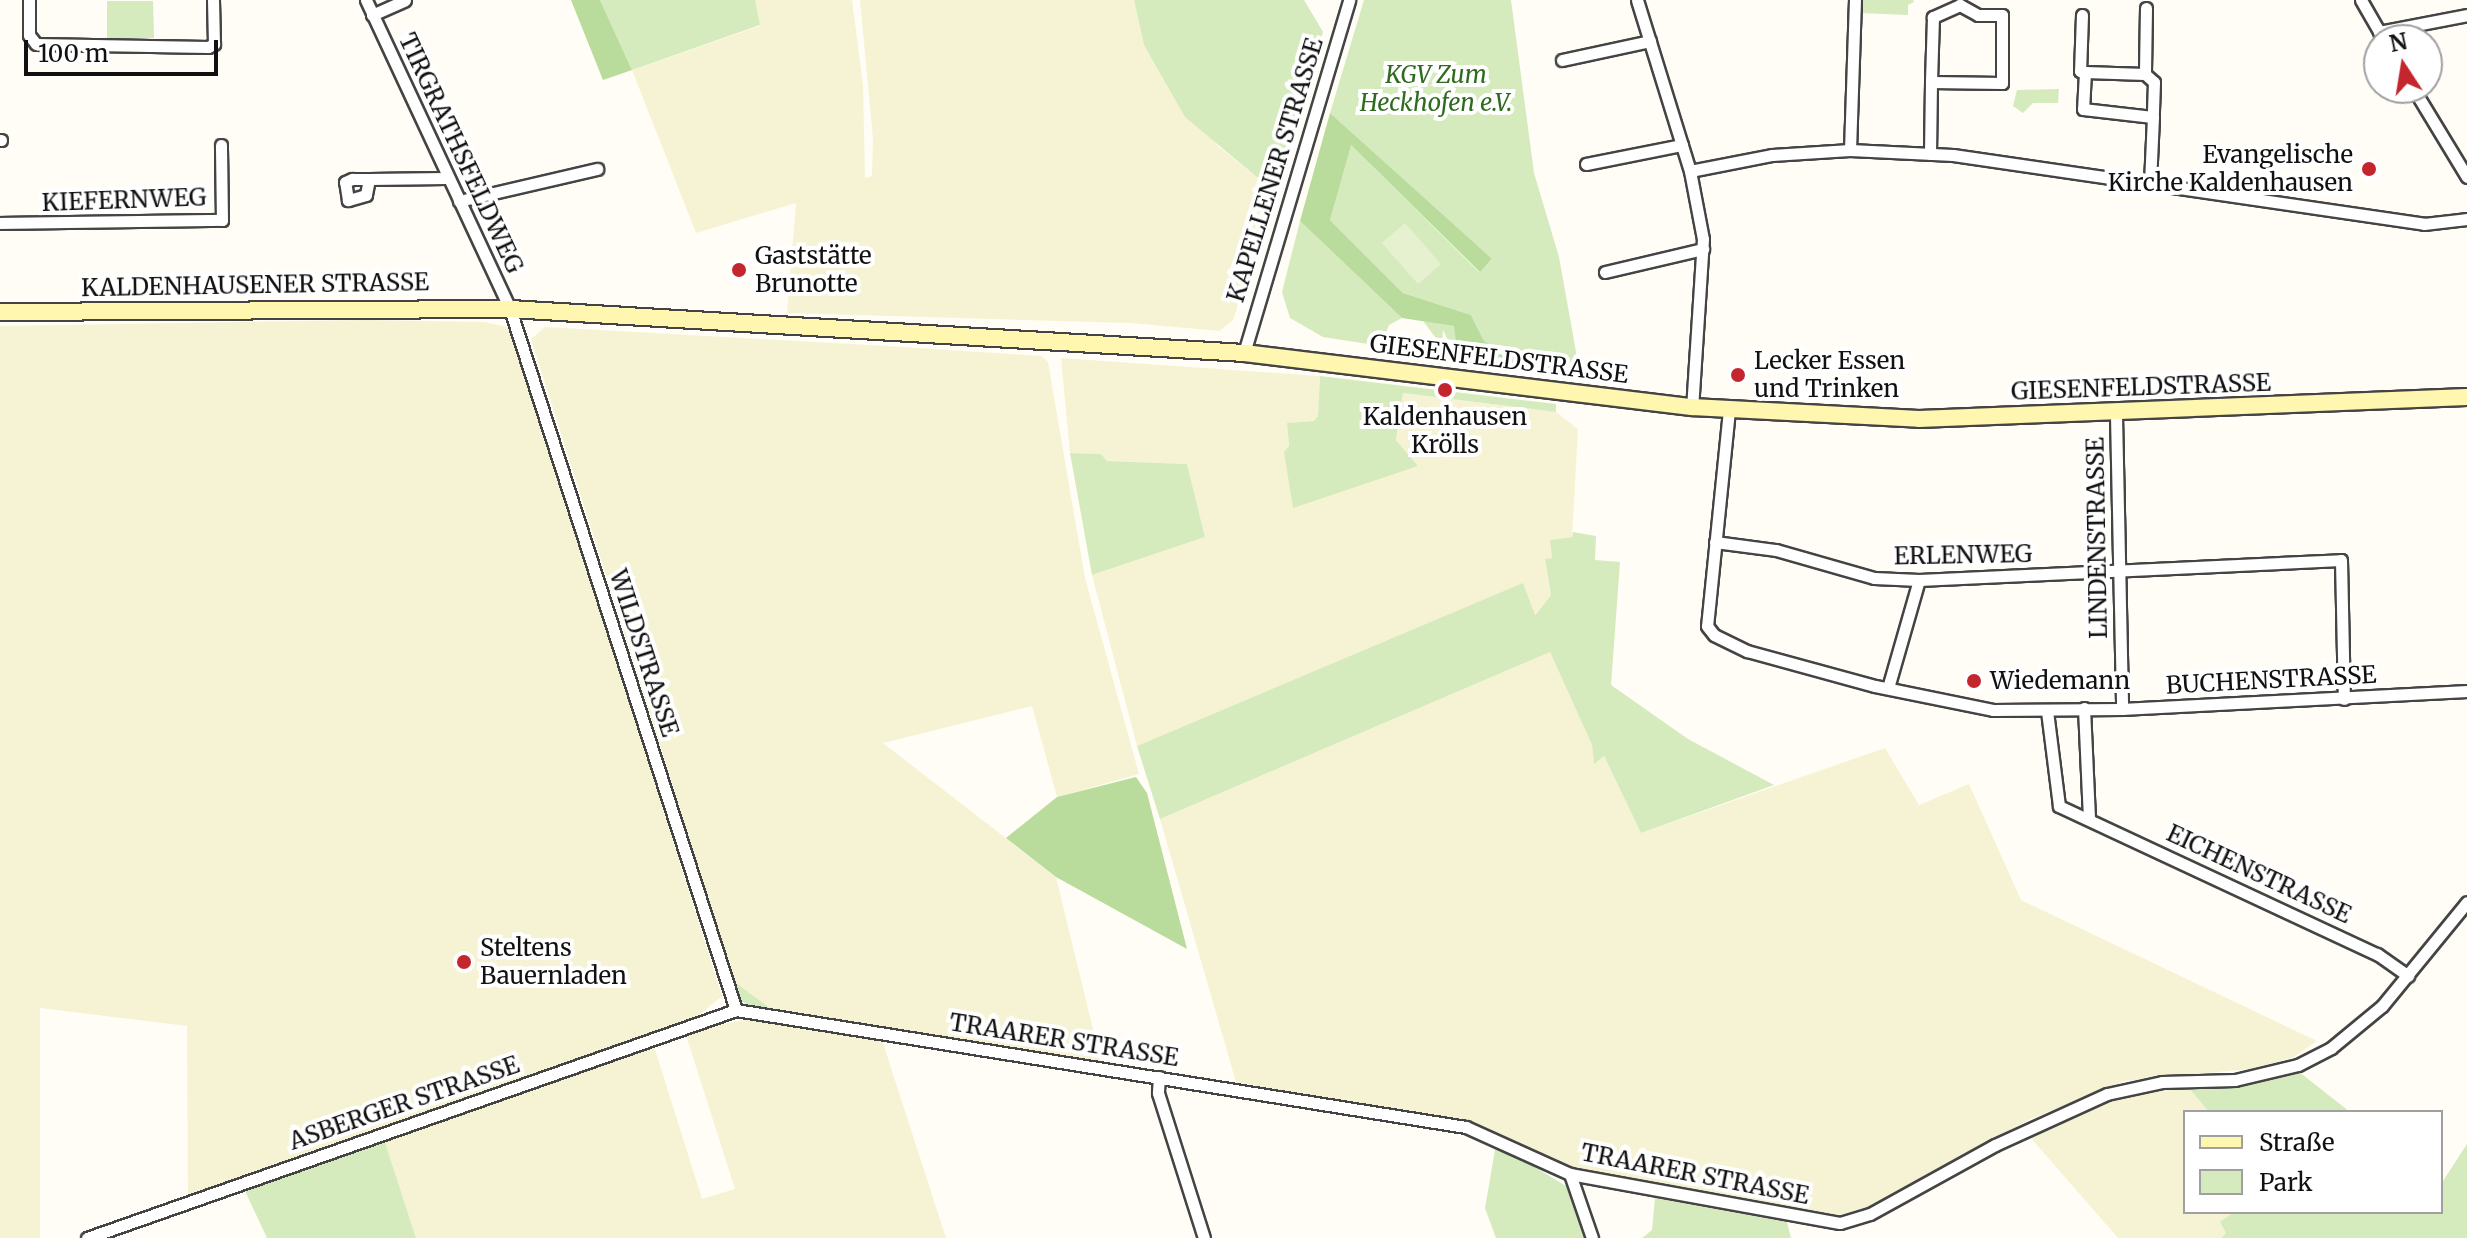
<!DOCTYPE html>
<html>
<head>
<meta charset="utf-8">
<style>
  body { margin:0 }
  #map { position:relative; width:2467px; height:1238px; overflow:hidden; background:#fffdf5; font-family:Merriweather,serif }
  div>[style] { position:absolute }
  [style*='--x'] { left:calc(var(--x)*1px); top:calc(var(--y)*1px); width:calc(var(--w)*1px); rotate:calc(var(--a)*1deg) }
  .farmland>* { inset:0; background:#f6f3d4 }
  .green>* { inset:0; background:#d5ebbd }
  .forest>* { inset:0; background:#b9dc9c }
  .pitch>* { inset:0; background:#e6f2cf }
  .roads { filter:drop-shadow(2px 0 #444) drop-shadow(-2px 0 #444) drop-shadow(0 2px #444) drop-shadow(0 -2px #444) }
  .street>* { height:11px; margin:-5.5px; padding:0 5.5px; transform-origin:5.5px; border-radius:5.5px; background:#fff }
  .secondary>* { height:16px; margin:-8px; padding:0 8px; transform-origin:8px; border-radius:8px; background:#fff6b0 }
  .dots>* { width:22px; height:22px; translate:-50% -50%; box-sizing:border-box; border:4px solid #fff; border-radius:50% }
  span { translate:-50% -50%; white-space:nowrap; text-align:center; line-height:1.15; -webkit-text-stroke:8px #fff; paint-order:stroke }
  .park-label { font-size:24px; color:#2f6b1f; font-style:italic }
  .street-label { font-size:24px; color:#111 }
  .poi-label { font-size:24px; color:#111 }
  .right { translate:-100% -50%; text-align:right }
  .left { translate:0 -50%; text-align:left }
  .legend { position:absolute; left:2183px; top:1110px; width:260px; height:104px; box-sizing:border-box; background:#fff; border:2px solid #a0a0a0; margin:0; padding:10px 14px; list-style:none; font-size:24px; color:#111 }
  .legend li { display:flex; align-items:center; gap:16px; height:40px }
  .legend b { width:40px; border:2px solid #a0a0a0 }
  .north { position:absolute; left:2363px; top:24px; width:80px; height:80px; box-sizing:border-box; background:#fff; border:2px solid #a0a0a0; border-radius:50%; rotate:348deg; font-size:22px; font-weight:700; line-height:32px; text-align:center; color:#111 }
  .north::after { content:''; display:block; margin:auto; width:28px; height:36px; background:#c4262e; clip-path:polygon(50% 0,100% 100%,50% 72%,0 100%) }
  .scale { position:absolute; left:24px; top:40px; width:194px; height:36px; box-sizing:border-box; border:4px solid #111; border-top:0; padding-left:10px; font-size:24px; line-height:28px; white-space:nowrap; color:#111; -webkit-text-stroke:6px #fff; paint-order:stroke }
</style>
</head>
<body>
<div id="map">
  <div class="farmland">
    <div style="clip-path:polygon(755px 0,852px 0,863px 85px,865px 178px,872px 176px,873px 139px,860px 0,1134px 0,1144px 45px,1217px 145px,1276px 193px,1233px 320px,1220px 331px,1130px 323px,787px 313px,796px 203px,696px 233px,632px 70px,760px 26px)"></div>
    <div style="clip-path:polygon(366px 320px,485px 322px,511px 328px,722px 996px,698px 1016px,188px 1197px,187px 1026px,40px 1008px,40px 1238px,0 1238px,0 326px)"></div>
    <div style="clip-path:polygon(545px 327px,903px 347px,1042px 356px,1048px 362px,1085px 578px,1139px 774px,1057px 797px,1032px 706px,883px 743px,1056px 877px,1101px 1062px,771px 1009px,735px 982px,531px 339px)"></div>
    <div style="clip-path:polygon(1061px 358px,1320px 376px,1318px 416px,1314px 421px,1287px 423px,1289px 446px,1418px 466px,1396px 440px,1403px 393px,1556px 412px,1578px 429px,1572px 537px,1550px 540px,1552px 558px,1545px 560px,1551px 595px,1534px 615px,1522px 584px,1137px 746px,1092px 575px,1205px 537px,1187px 464px,1107px 461px,1101px 454px,1070px 453px)"></div>
    <div style="clip-path:polygon(1550px 652px,1592px 745px,1594px 763px,1604px 756px,1641px 833px,1885px 748px,1919px 805px,1969px 784px,2021px 900px,2317px 1041px,2292px 1058px,2249px 1069px,2124px 1081px,2026px 1121px,1877px 1206px,1833px 1216px,1574px 1170px,1473px 1125px,1236px 1082px,1160px 819px)"></div>
    <div style="clip-path:polygon(749px 1019px,882px 1040px,946px 1238px,416px 1238px,384px 1139px,653px 1043px,702px 1199px,735px 1189px,685px 1032px)"></div>
    <div style="clip-path:polygon(2188px 1087px,2209px 1112px,2185px 1112px,2185px 1212px,2234px 1212px,2220px 1222px,2226px 1233px,2221px 1238px,2118px 1238px,2028px 1135px,2110px 1099px)"></div>
  </div>
  <div class="green">
    <div style="clip-path:polygon(600px 0,755px 0,760px 25px,632px 70px)"></div>
    <div style="clip-path:polygon(1134px 0,1304px 0,1323px 32px,1276px 193px,1185px 117px,1144px 45px)"></div>
    <div style="clip-path:polygon(1364px 0,1511px 0,1534px 173px,1559px 257px,1580px 374px,1521px 371px,1517px 357px,1484px 341px,1471px 315px,1403px 293px,1330px 220px,1350px 144px,1479px 272px,1492px 260px,1330px 113px)"></div>
    <div style="clip-path:polygon(1860px 0,1913px 0,1914px 2px,1908px 5px,1908px 15px,1860px 13px)"></div>
    <div style="clip-path:polygon(107px 1px,153px 1px,154px 38px,107px 38px)"></div>
    <div style="clip-path:polygon(2059px 89px,2058px 103px,2033px 103px,2023px 113px,2013px 106px,2017px 90px)"></div>
    <div style="clip-path:polygon(1300px 221px,1402px 318px,1389px 325px,1381px 346px,1323px 337px,1290px 318px,1282px 292px)"></div>
    <div style="clip-path:polygon(1423px 321px,1455px 326px,1459px 363px,1447px 353px)"></div>
    <div style="clip-path:polygon(531px 339px,735px 982px,771px 1009px,1099px 1063px,756px 1010px,741px 1001px)"></div>
    <div style="clip-path:polygon(1320px 376px,1556px 404px,1556px 412px,1403px 393px,1396px 440px,1418px 466px,1293px 508px,1284px 452px,1289px 446px,1287px 423px,1314px 421px,1318px 416px)"></div>
    <div style="clip-path:polygon(1070px 453px,1101px 454px,1107px 461px,1187px 464px,1205px 537px,1092px 575px)"></div>
    <div style="clip-path:polygon(1573px 532px,1596px 536px,1595px 560px,1620px 562px,1611px 685px,1688px 739px,1774px 785px,1641px 833px,1604px 756px,1594px 764px,1592px 745px,1550px 652px,1160px 819px,1137px 746px,1523px 583px,1535px 615px,1551px 595px,1545px 559px,1552px 558px,1550px 540px,1572px 537px)"></div>
    <div style="clip-path:polygon(2298px 1071px,2350px 1112px,2209px 1112px,2188px 1087px)"></div>
    <div style="clip-path:polygon(384px 1139px,416px 1238px,267px 1238px,245px 1191px)"></div>
    <div style="clip-path:polygon(1496px 1144px,1566px 1186px,1585px 1238px,1496px 1238px,1485px 1208px)"></div>
    <div style="clip-path:polygon(2467px 1144px,2467px 1238px,2221px 1238px,2226px 1233px,2220px 1222px,2234px 1212px,2441px 1212px,2441px 1184px)"></div>
    <div style="clip-path:polygon(1655px 1198px,1787px 1222px,1791px 1238px,1642px 1238px,1652px 1230px)"></div>
  </div>
  <div class="forest">
    <div style="clip-path:polygon(571px 0,600px 0,632px 70px,603px 80px)"></div>
    <div style="clip-path:polygon(1330px 113px,1492px 259px,1480px 272px,1351px 145px,1330px 220px,1403px 293px,1471px 315px,1484px 341px,1517px 357px,1521px 371px,1459px 363px,1454px 326px,1402px 318px,1300px 221px)"></div>
    <div style="clip-path:polygon(1136px 777px,1147px 793px,1187px 949px,1056px 877px,1006px 838px,1057px 797px)"></div>
  </div>
  <div class="pitch">
    <div style="clip-path:polygon(1405px 223px,1441px 264px,1418px 284px,1382px 243px)"></div>
  </div>
  <div class="roads">
    <div class="street">
      <div style="--x:29;--y:0;--w:35;--a:90"></div>
      <div style="--x:29;--y:35;--w:11;--a:52"></div>
      <div style="--x:36;--y:44;--w:172;--a:1"></div>
      <div style="--x:208;--y:47;--w:7;--a:-27"></div>
      <div style="--x:214;--y:44;--w:44;--a:-91.3"></div>
      <div style="--x:366;--y:0;--w:341;--a:65"></div>
      <div style="--x:510;--y:309;--w:737;--a:72.13"></div>
      <div style="--x:1637;--y:0;--w:179;--a:72.8"></div>
      <div style="--x:1690;--y:171;--w:69;--a:79.2"></div>
      <div style="--x:1703;--y:239;--w:168;--a:93.7"></div>
      <div style="--x:2361;--y:0;--w:46;--a:60.1"></div>
      <div style="--x:2146;--y:8;--w:66;--a:90.9"></div>
      <div style="--x:2145;--y:74;--w:60;--a:-178.1"></div>
      <div style="--x:2085;--y:72;--w:37;--a:93"></div>
      <div style="--x:2083;--y:109;--w:70;--a:6.5"></div>
      <div style="--x:2153;--y:117;--w:67;--a:92.6"></div>
      <div style="--x:372;--y:15;--w:36;--a:-24"></div>
      <div style="--x:2082;--y:15;--w:56;--a:92"></div>
      <div style="--x:2080;--y:71;--w:5;--a:11"></div>
      <div style="--x:2379;--y:32;--w:90;--a:-10.9"></div>
      <div style="--x:1562;--y:60;--w:90;--a:-12.2"></div>
      <div style="--x:2145;--y:74;--w:12;--a:42"></div>
      <div style="--x:2154;--y:82;--w:35;--a:92"></div>
      <div style="--x:2413;--y:88;--w:104;--a:58.8"></div>
      <div style="--x:0;--y:140;--w:1;--a:0"></div>
      <div style="--x:1850;--y:150;--w:150;--a:-88.1"></div>
      <div style="--x:1930;--y:154;--w:72;--a:-89.2"></div>
      <div style="--x:1931;--y:82;--w:71;--a:0.8"></div>
      <div style="--x:2002;--y:83;--w:68;--a:-90"></div>
      <div style="--x:2002;--y:15;--w:24;--a:180"></div>
      <div style="--x:1978;--y:15;--w:21;--a:-151"></div>
      <div style="--x:1960;--y:5;--w:30;--a:156"></div>
      <div style="--x:1933;--y:17;--w:65;--a:91.8"></div>
      <div style="--x:1586;--y:164;--w:98;--a:-11.2"></div>
      <div style="--x:1690;--y:171;--w:84;--a:-11"></div>
      <div style="--x:1772;--y:155;--w:78;--a:-3.7"></div>
      <div style="--x:1850;--y:150;--w:103;--a:2.8"></div>
      <div style="--x:1953;--y:155;--w:476;--a:8.3"></div>
      <div style="--x:2424;--y:224;--w:43;--a:-6.6"></div>
      <div style="--x:369;--y:179;--w:16;--a:101"></div>
      <div style="--x:366;--y:195;--w:19;--a:164"></div>
      <div style="--x:348;--y:200;--w:18;--a:-99"></div>
      <div style="--x:345;--y:182;--w:8;--a:-23"></div>
      <div style="--x:352;--y:179;--w:17;--a:0"></div>
      <div style="--x:369;--y:179;--w:77;--a:-0.7"></div>
      <div style="--x:459;--y:201;--w:142;--a:-13.1"></div>
      <div style="--x:0;--y:223;--w:222;--a:-0.8"></div>
      <div style="--x:222;--y:220;--w:75;--a:-90.8"></div>
      <div style="--x:1605;--y:272;--w:101;--a:-13.2"></div>
      <div style="--x:1244;--y:353;--w:368;--a:-73.4"></div>
      <div style="--x:1729;--y:410;--w:217;--a:95.8"></div>
      <div style="--x:1707;--y:626;--w:11;--a:52"></div>
      <div style="--x:1714;--y:635;--w:37;--a:26"></div>
      <div style="--x:1747;--y:651;--w:133;--a:15.3"></div>
      <div style="--x:1875;--y:686;--w:120;--a:11.5"></div>
      <div style="--x:1993;--y:710;--w:129;--a:-0.4"></div>
      <div style="--x:2122;--y:709;--w:345;--a:-3"></div>
      <div style="--x:2116;--y:415;--w:294;--a:88.8"></div>
      <div style="--x:1715;--y:542;--w:62;--a:7.5"></div>
      <div style="--x:1776;--y:550;--w:102;--a:15.9"></div>
      <div style="--x:1874;--y:578;--w:45;--a:2.5"></div>
      <div style="--x:1919;--y:580;--w:422;--a:-2.7"></div>
      <div style="--x:2341;--y:560;--w:139;--a:88.8"></div>
      <div style="--x:1888;--y:688;--w:112;--a:-74"></div>
      <div style="--x:2084;--y:708;--w:110;--a:87.4"></div>
      <div style="--x:2047;--y:711;--w:96;--a:82.8"></div>
      <div style="--x:2059;--y:806;--w:351;--a:25"></div>
      <div style="--x:2377;--y:954;--w:38;--a:35"></div>
      <div style="--x:1159;--y:1077;--w:16;--a:94"></div>
      <div style="--x:1158;--y:1093;--w:152;--a:72.4"></div>
      <div style="--x:1570;--y:1174;--w:68;--a:71"></div>
      <div style="--x:87;--y:1238;--w:688;--a:-19.36"></div>
      <div style="--x:736;--y:1010;--w:739;--a:9.11"></div>
      <div style="--x:1466;--y:1127;--w:114;--a:24.3"></div>
      <div style="--x:1570;--y:1174;--w:274;--a:10.3"></div>
      <div style="--x:1840;--y:1223;--w:31;--a:-17"></div>
      <div style="--x:1870;--y:1214;--w:143;--a:-28.9"></div>
      <div style="--x:1995;--y:1145;--w:123;--a:-24.5"></div>
      <div style="--x:2107;--y:1094;--w:56;--a:-12.3"></div>
      <div style="--x:2162;--y:1082;--w:73;--a:-1.6"></div>
      <div style="--x:2235;--y:1080;--w:65;--a:-13.4"></div>
      <div style="--x:2298;--y:1065;--w:37;--a:-27"></div>
      <div style="--x:2331;--y:1048;--w:66;--a:-39.5"></div>
      <div style="--x:2382;--y:1006;--w:134;--a:-50.7"></div>
    </div>
    <div class="secondary">
      <div style="--x:0;--y:312;--w:510;--a:-0.34"></div>
      <div style="--x:510;--y:309;--w:735;--a:3.43"></div>
      <div style="--x:1244;--y:353;--w:451;--a:6.9"></div>
      <div style="--x:1692;--y:407;--w:227;--a:3"></div>
      <div style="--x:1919;--y:419;--w:548;--a:-2.3"></div>
    </div>
  </div>
  <div class="dots">
    <div style="left:2369px;top:169px;background:#c4262e"></div>
    <div style="left:739px;top:270px;background:#c4262e"></div>
    <div style="left:1738px;top:375px;background:#c4262e"></div>
    <div style="left:1445px;top:390px;background:#c4262e"></div>
    <div style="left:1974px;top:681px;background:#c4262e"></div>
    <div style="left:464px;top:962px;background:#c4262e"></div>
  </div>
  <div class="park-label">
    <span style="left:1436px;top:89px">KGV Zum<br>Heckhofen e.V.</span>
  </div>
  <div class="street-label">
    <span style="left:461px;top:153px;rotate:65deg">TIRGRATHSFELDWEG</span>
    <span style="left:1275px;top:170px;rotate:-73deg">KAPELLENER STRASSE</span>
    <span style="left:124px;top:200px;rotate:-2deg">KIEFERNWEG</span>
    <span style="left:255px;top:285px;rotate:-1deg">KALDENHAUSENER STRASSE</span>
    <span style="left:1499px;top:359px;rotate:7deg">GIESENFELDSTRASSE</span>
    <span style="left:2141px;top:387px;rotate:-2deg">GIESENFELDSTRASSE</span>
    <span style="left:2097px;top:538px;rotate:-91deg">LINDENSTRASSE</span>
    <span style="left:1963px;top:555px;rotate:-1deg">ERLENWEG</span>
    <span style="left:644px;top:653px;rotate:72deg">WILDSTRASSE</span>
    <span style="left:2271px;top:680px;rotate:-3deg">BUCHENSTRASSE</span>
    <span style="left:2259px;top:874px;rotate:25deg">EICHENSTRASSE</span>
    <span style="left:1064px;top:1040px;rotate:9deg">TRAARER STRASSE</span>
    <span style="left:404px;top:1103px;rotate:-19deg">ASBERGER STRASSE</span>
    <span style="left:1695px;top:1174px;rotate:11deg">TRAARER STRASSE</span>
  </div>
  <div class="poi-label">
    <span class="right" style="left:2353px;top:169px">Evangelische<br>Kirche Kaldenhausen</span>
    <span class="left" style="left:755px;top:270px">Gaststätte<br>Brunotte</span>
    <span class="left" style="left:1754px;top:375px">Lecker Essen<br>und Trinken</span>
    <span style="left:1445px;top:431px">Kaldenhausen<br>Krölls</span>
    <span class="left" style="left:1990px;top:681px">Wiedemann</span>
    <span class="left" style="left:480px;top:962px">Steltens<br>Bauernladen</span>
  </div>
  <ul class="legend">
  <li><b style="height:10px;background:#fff6b0"></b>Straße</li>
  <li><b style="height:22px;background:#d5ebbd"></b>Park</li>
  </ul>
  <div class="north">N</div>
  <div class="scale">100 m</div>
</div>
</body>
</html>
